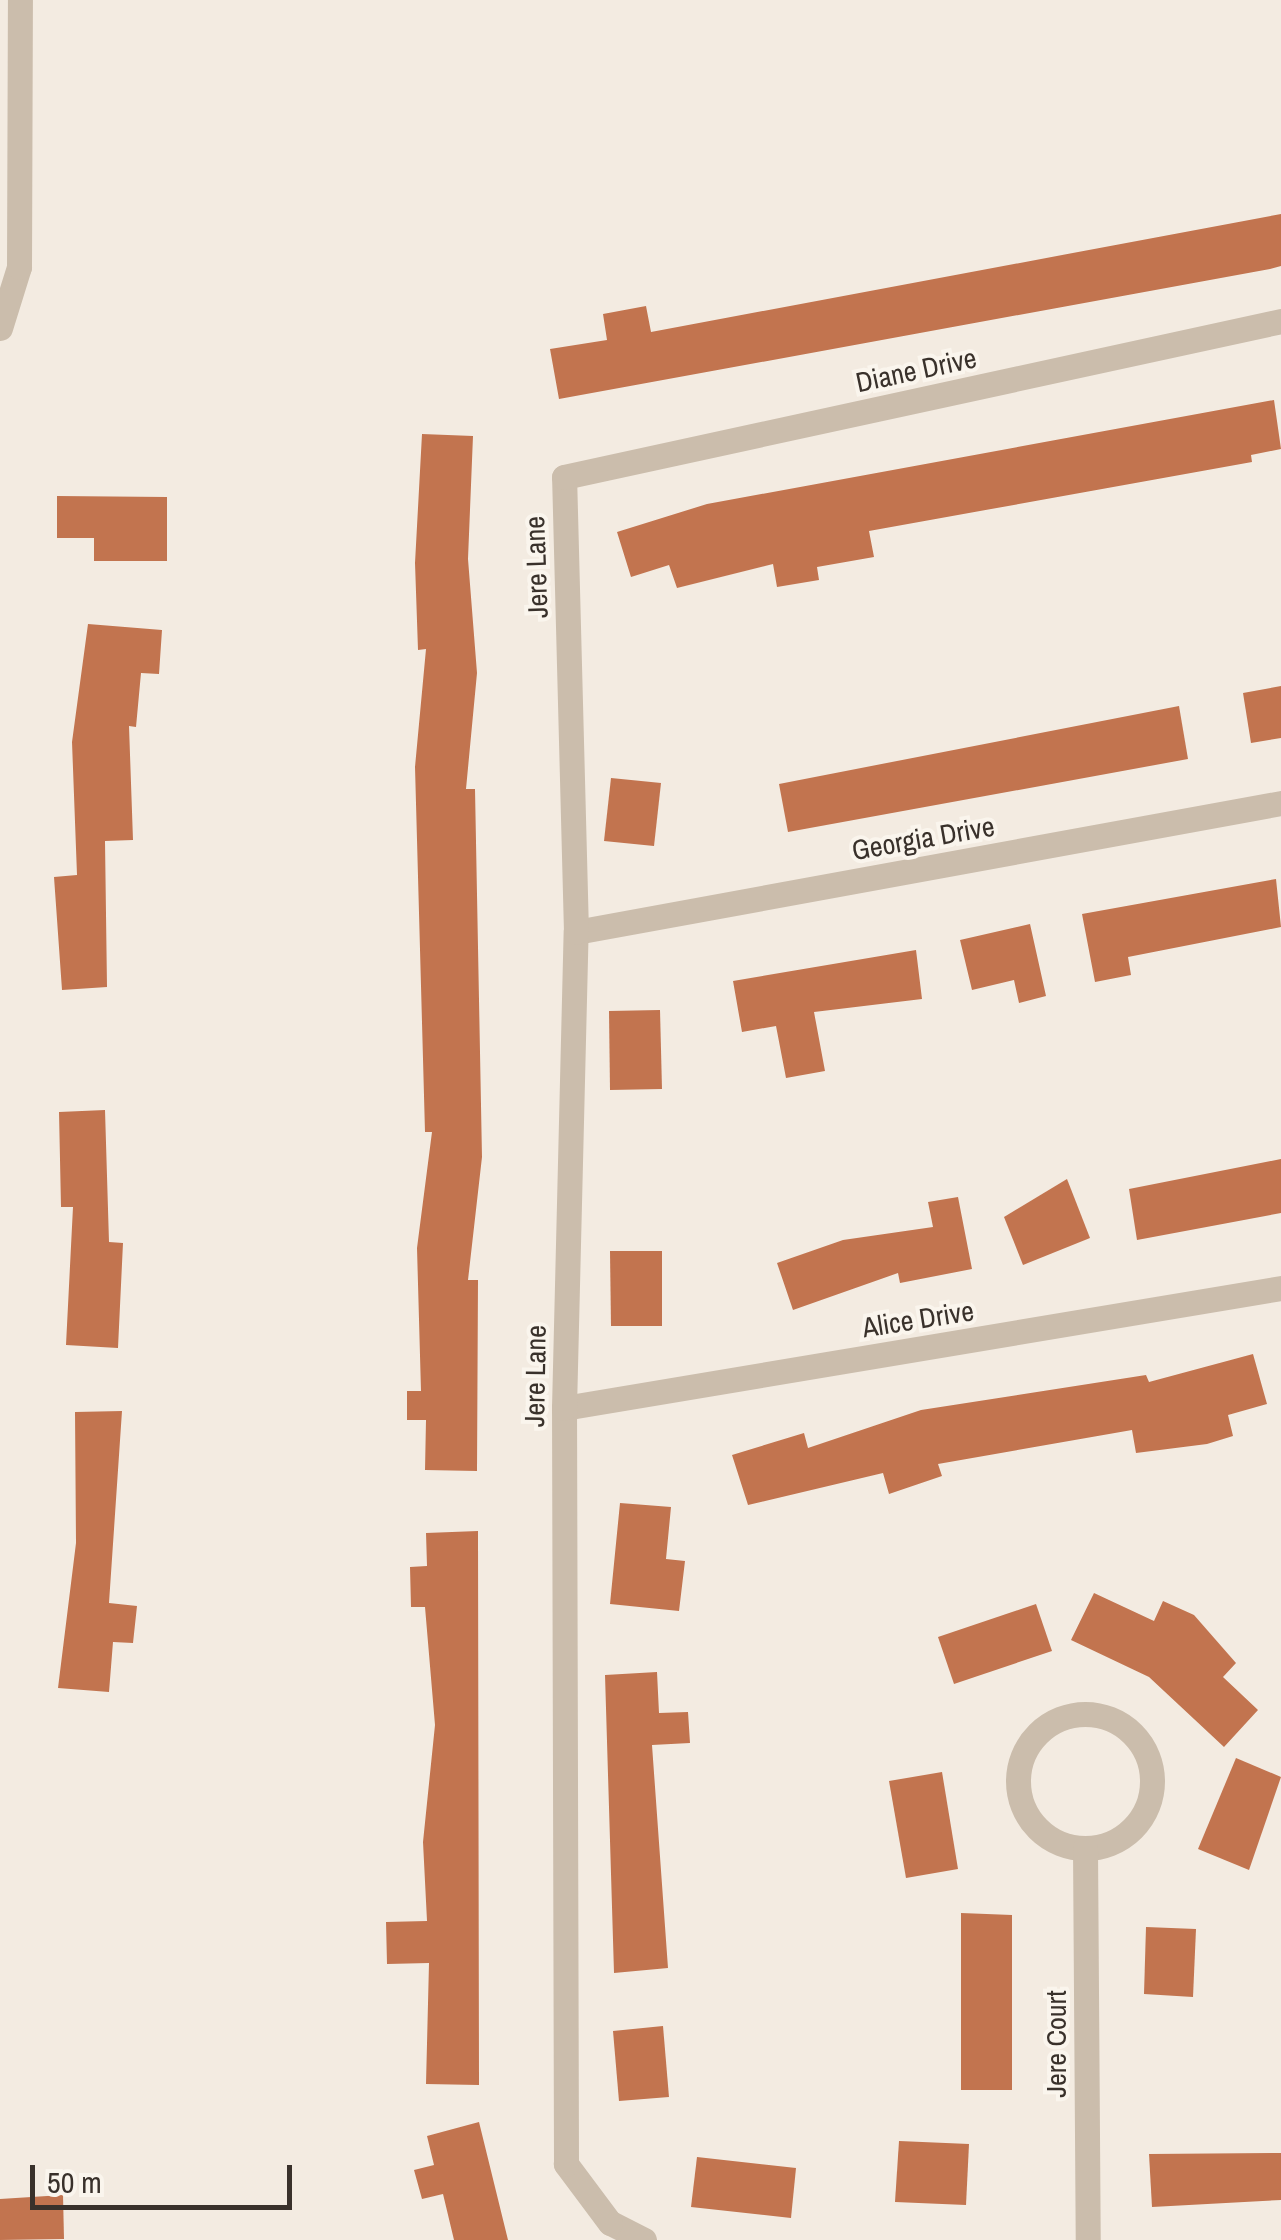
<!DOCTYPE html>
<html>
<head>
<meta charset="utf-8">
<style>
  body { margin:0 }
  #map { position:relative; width:1281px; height:2240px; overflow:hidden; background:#f3ebe1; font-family:"Archivo Narrow",sans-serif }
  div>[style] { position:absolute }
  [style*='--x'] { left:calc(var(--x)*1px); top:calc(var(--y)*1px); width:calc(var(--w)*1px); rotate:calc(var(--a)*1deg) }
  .building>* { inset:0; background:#c2744f }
  .street>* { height:25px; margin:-12.5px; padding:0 12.5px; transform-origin:12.5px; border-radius:12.5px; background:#cbbdac }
  .street>.ring { margin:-12.5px; padding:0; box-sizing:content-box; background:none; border:25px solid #cbbdac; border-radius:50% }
  span { translate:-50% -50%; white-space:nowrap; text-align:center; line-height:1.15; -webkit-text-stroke:8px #faf5ed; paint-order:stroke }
  .street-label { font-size:28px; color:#39312b }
  .scale { position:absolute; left:30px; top:2165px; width:262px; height:45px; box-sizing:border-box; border:5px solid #39312b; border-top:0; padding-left:12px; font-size:30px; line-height:35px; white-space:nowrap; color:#39312b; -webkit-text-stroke:8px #faf5ed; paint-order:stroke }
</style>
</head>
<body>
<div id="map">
  <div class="building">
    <div style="clip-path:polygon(1281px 214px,1281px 266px,1270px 269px,559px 399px,550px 349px,607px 340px,603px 314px,646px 306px,651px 332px)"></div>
    <div style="clip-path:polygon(1274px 400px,1281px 449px,1251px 455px,1252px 462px,869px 531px,874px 557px,817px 567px,819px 580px,777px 587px,773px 564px,677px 588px,669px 565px,631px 577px,617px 532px,707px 504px)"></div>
    <div style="clip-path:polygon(422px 434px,473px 436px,468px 559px,477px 673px,466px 789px,475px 789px,482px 1157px,468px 1280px,478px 1280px,477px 1471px,425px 1470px,426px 1420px,407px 1420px,407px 1391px,421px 1391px,417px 1248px,432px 1132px,425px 1132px,415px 767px,426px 649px,418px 650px,415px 563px)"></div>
    <div style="clip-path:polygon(57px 496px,167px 497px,167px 561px,94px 561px,94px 538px,57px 538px)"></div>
    <div style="clip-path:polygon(88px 624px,162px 630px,159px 674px,141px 673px,136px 727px,129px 726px,133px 840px,105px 841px,107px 987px,62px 990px,54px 877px,77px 875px,72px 742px)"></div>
    <div style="clip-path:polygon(1281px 686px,1281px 738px,1251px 743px,1243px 693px)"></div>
    <div style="clip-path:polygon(1179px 706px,1188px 759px,788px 832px,779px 784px)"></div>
    <div style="clip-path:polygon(611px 778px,661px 783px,654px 846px,604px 841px)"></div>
    <div style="clip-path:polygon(1276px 879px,1281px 927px,1128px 957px,1131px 975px,1095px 982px,1082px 914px)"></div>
    <div style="clip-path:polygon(1030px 924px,1046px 996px,1019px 1003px,1014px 980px,972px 990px,960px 940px)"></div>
    <div style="clip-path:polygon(916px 950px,922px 999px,814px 1012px,825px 1071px,786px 1078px,776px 1026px,742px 1032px,733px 981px)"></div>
    <div style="clip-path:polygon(660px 1010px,662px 1089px,610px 1090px,609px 1011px)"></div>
    <div style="clip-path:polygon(105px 1110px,109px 1242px,123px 1243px,118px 1348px,66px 1345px,73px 1207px,61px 1207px,59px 1112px)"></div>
    <div style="clip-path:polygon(1281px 1159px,1281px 1213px,1137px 1240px,1129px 1189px)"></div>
    <div style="clip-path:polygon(1067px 1179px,1090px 1238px,1023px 1265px,1004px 1217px)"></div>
    <div style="clip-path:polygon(958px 1197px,972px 1269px,900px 1283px,898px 1273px,793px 1310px,777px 1263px,843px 1240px,933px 1227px,928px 1202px)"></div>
    <div style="clip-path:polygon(610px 1251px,662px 1251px,662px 1326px,611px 1326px)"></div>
    <div style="clip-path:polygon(1253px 1354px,1267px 1404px,1228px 1415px,1233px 1436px,1207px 1444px,1136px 1453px,1132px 1430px,938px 1464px,942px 1476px,889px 1494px,883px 1473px,748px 1505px,732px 1455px,804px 1433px,808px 1448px,921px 1410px,1146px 1375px,1149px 1382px)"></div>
    <div style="clip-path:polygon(122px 1411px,109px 1603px,137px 1606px,133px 1643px,113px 1642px,109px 1692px,58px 1688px,76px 1543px,75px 1412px)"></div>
    <div style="clip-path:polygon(620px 1503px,671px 1507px,666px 1559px,685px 1561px,679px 1611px,610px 1604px)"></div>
    <div style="clip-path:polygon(478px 1531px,479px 2085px,426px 2084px,429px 1963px,387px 1964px,386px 1922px,427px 1921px,423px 1842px,435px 1725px,425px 1607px,411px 1607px,410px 1567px,427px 1566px,426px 1533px)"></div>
    <div style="clip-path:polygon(1094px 1593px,1154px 1621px,1163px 1601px,1194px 1615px,1236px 1663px,1223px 1677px,1258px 1710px,1224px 1747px,1149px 1677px,1071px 1640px)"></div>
    <div style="clip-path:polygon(1036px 1604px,1052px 1651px,954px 1684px,938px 1637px)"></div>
    <div style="clip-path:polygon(657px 1672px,659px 1713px,688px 1712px,690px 1743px,652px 1745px,668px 1968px,614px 1973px,605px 1675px)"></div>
    <div style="clip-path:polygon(1236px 1758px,1281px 1777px,1249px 1870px,1198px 1849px)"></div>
    <div style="clip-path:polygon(942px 1772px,958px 1869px,906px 1878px,889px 1781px)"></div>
    <div style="clip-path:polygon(961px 1913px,1012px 1915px,1012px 2090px,961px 2090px)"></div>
    <div style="clip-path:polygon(1146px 1927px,1196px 1929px,1193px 1997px,1144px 1994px)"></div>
    <div style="clip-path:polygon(663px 2026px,669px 2097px,619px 2101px,613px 2031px)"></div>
    <div style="clip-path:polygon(479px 2122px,508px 2240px,454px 2240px,443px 2194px,422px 2199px,414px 2170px,434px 2165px,427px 2136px)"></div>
    <div style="clip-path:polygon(899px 2141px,969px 2144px,966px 2205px,895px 2202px)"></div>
    <div style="clip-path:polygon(1281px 2153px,1281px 2200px,1152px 2207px,1149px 2154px)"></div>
    <div style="clip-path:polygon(697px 2157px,796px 2168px,791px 2218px,691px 2207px)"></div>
    <div style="clip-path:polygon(63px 2195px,64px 2239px,0 2240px,0 2199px)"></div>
  </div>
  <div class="street">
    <div style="--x:0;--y:328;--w:64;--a:-72.7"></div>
    <div style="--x:19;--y:267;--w:267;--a:-89.8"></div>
    <div style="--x:576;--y:932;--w:717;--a:-10.37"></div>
    <div style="--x:564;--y:1408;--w:727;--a:-9.5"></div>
    <div class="ring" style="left:1018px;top:1714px;width:109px;height:109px"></div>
    <div style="--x:1085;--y:1848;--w:392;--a:89.6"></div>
    <div style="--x:644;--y:2240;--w:38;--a:-153"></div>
    <div style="--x:610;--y:2223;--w:74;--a:-126.7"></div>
    <div style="--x:566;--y:2164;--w:756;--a:-90.15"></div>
    <div style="--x:564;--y:1408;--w:476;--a:-88.6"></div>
    <div style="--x:576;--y:932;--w:455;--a:-91.5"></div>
    <div style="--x:564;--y:477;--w:734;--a:-12.27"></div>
  </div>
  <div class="street-label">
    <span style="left:916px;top:370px;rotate:-12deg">Diane Drive</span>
    <span style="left:536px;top:567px;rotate:-92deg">Jere Lane</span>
    <span style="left:923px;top:838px;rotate:-10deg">Georgia Drive</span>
    <span style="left:918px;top:1319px;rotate:-9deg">Alice Drive</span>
    <span style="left:535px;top:1376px;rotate:-89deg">Jere Lane</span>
    <span style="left:1056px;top:2044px;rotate:-90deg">Jere Court</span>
  </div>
  <div class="scale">50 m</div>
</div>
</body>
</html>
